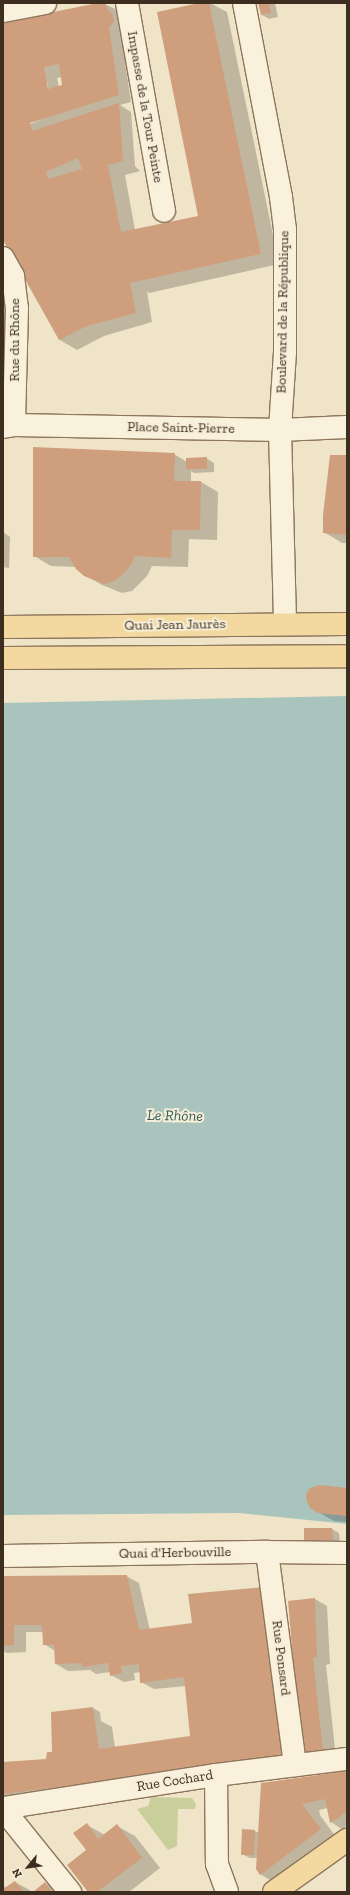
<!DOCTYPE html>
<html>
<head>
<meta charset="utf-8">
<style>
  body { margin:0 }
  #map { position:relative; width:350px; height:1895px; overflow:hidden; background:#f0e4c8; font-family:"Zilla Slab",serif }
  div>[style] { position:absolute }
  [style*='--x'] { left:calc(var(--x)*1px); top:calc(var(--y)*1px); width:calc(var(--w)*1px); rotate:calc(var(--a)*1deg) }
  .green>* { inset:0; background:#c9cf9b }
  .water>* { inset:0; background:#a9c4bc }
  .shadow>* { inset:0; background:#0003 }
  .building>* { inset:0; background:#cf9f7d }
  .roads { filter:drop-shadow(1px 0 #8d765c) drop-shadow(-1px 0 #8d765c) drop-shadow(0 1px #8d765c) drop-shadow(0 -1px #8d765c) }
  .minor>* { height:22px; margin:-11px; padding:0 11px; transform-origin:11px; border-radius:11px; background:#faf1dc }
  .major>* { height:22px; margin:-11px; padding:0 11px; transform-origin:11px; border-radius:11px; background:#f3d9a0 }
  span { translate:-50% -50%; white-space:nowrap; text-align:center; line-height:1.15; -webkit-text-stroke:4px #f7eed8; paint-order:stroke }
  .street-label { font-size:14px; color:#3d2e20 }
  .water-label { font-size:15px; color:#2f5d5a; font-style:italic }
  .frame { position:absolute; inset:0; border:4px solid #3d2e20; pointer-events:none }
  .north { position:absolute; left:8px; top:1847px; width:40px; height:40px; -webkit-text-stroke:3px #f7eed8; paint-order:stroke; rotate:241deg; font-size:11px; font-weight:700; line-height:16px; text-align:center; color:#3d2e20 }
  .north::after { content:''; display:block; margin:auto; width:14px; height:18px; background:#3d2e20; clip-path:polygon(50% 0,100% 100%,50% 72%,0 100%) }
</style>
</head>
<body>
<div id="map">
  <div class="green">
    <div style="clip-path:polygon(151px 1797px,192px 1798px,196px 1804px,195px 1809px,178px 1809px,177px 1846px,168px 1850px,137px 1809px,148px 1806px)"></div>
  </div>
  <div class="water">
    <div style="clip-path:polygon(347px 696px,347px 1524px,239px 1513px,3px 1515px,3px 703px)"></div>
  </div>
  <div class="shadow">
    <div style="clip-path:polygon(evenodd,103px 3px,123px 13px,130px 61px,125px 62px,131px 102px,120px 105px,131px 112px,135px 166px,140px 171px,125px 175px,135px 230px,199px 217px,204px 3px,210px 3px,227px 12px,279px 264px,149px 293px,147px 291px,152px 322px,104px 336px,77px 350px,60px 340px,3px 238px,3px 24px,103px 3px,62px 77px,63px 86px,59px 87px,57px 78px,62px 77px,103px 3px,45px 81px,47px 81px,49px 94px,45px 81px,103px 3px,44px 117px,45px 118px,30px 124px,30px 122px,44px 117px)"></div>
    <div style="clip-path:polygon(259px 3px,275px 3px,278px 17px,269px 19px,262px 15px)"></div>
    <div style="clip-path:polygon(3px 254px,22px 364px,3px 370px)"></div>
    <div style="clip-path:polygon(174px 454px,187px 462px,206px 458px,214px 463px,214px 472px,194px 473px,191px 471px,191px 482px,201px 482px,218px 492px,217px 540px,189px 539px,188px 567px,152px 566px,147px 576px,132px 591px,122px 593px,102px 585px,85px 575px,76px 567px,51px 566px,34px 556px)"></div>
    <div style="clip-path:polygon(347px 456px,347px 543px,342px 543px,324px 532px)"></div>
    <div style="clip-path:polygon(3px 532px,10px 537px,9px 568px,3px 567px)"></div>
    <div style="clip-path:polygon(347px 1489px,347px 1522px,334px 1521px,311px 1508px)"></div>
    <div style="clip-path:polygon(332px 1529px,339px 1533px,340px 1543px,312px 1543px,305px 1539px)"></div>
    <div style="clip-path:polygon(126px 1576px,139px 1583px,150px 1630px,193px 1624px,223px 1778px,3px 1807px,3px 1763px,47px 1760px,93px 1708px,100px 1712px,101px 1721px,112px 1727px,115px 1747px,191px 1737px,186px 1686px,154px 1689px,141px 1682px,141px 1672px,134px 1673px,135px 1680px,124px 1682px,111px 1675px,110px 1672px,96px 1674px,90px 1670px,68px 1671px,56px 1664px,55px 1651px,44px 1644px,44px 1632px,26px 1632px,26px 1652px,7px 1653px,3px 1651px,3px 1578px)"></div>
    <div style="clip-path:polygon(315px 1599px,327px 1606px,330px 1664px,326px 1665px,336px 1758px,315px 1760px,289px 1601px)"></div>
    <div style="clip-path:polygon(347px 1772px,347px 1827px,343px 1830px,331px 1822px,328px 1808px,319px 1810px,320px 1815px,338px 1840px,278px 1885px,260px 1874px,258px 1858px,250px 1858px,242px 1854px,243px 1830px,255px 1831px,259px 1833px)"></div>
    <div style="clip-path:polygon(87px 1825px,105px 1835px,117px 1826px,135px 1836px,160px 1868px,129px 1892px,89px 1892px)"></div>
    <div style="clip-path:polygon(15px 1882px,33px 1892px,3px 1892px,3px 1885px,6px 1888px)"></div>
    <div style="clip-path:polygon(45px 1883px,60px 1892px,34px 1892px)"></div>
  </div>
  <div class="building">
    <div style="clip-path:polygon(evenodd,98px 3px,105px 3px,107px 9px,112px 14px,114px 22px,109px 27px,119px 95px,30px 123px,32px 131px,119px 103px,123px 161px,108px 165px,121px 232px,198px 216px,157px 12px,199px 3px,209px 3px,261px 254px,130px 283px,136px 313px,87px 326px,59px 340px,3px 240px,3px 22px,98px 3px,59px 64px,62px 85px,48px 89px,44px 67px,59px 64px,98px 3px,78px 158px,82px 169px,48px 179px,46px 172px,78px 158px)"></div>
    <div style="clip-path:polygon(258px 3px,269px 3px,271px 13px,261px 15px)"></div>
    <div style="clip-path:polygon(3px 328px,5px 340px,5px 355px,3px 355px)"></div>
    <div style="clip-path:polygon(33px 447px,175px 453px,174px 481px,201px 481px,200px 530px,172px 530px,171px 558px,135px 556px,130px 566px,122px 575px,114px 581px,104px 584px,84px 576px,76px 569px,69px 557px,33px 557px)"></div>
    <div style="clip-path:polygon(330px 455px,347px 455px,347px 535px,323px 533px,323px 515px)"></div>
    <div style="clip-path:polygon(207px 457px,207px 469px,186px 469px,186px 458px)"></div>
    <div style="clip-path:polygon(320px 1485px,347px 1488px,347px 1516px,318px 1513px,310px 1508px,307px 1502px,306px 1494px,310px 1488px)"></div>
    <div style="clip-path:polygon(304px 1528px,332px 1528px,333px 1540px,304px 1540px)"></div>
    <div style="clip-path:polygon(127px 1575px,139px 1630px,192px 1623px,188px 1594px,264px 1587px,285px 1758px,3px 1794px,3px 1762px,46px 1759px,47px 1752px,52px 1752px,51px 1712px,93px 1707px,99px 1749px,190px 1736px,184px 1677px,140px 1683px,139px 1664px,121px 1666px,122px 1673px,110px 1676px,108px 1663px,82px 1667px,82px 1663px,55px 1664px,54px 1645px,43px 1645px,42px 1625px,14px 1625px,14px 1645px,3px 1646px,3px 1576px)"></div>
    <div style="clip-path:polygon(315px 1598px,317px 1657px,313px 1658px,323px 1751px,301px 1754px,288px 1601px)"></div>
    <div style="clip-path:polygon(347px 1771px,347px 1812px,330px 1823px,325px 1799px,302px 1804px,321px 1829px,260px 1875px,256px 1869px,261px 1783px)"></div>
    <div style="clip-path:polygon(87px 1823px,98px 1839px,117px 1824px,142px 1858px,97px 1892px,88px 1892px,67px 1865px,86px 1850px,73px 1833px)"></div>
    <div style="clip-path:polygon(242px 1829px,255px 1830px,254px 1855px,241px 1855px)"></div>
    <div style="clip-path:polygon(15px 1881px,24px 1892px,3px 1892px,3px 1889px)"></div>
    <div style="clip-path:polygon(45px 1882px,52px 1892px,33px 1892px)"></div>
  </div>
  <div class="roads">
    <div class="minor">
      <div style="--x:127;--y:3;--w:211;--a:79.9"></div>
      <div style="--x:244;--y:3;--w:197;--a:79.2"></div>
      <div style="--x:281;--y:197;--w:32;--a:83"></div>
      <div style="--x:285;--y:229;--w:123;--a:90"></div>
      <div style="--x:285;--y:352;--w:78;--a:93.7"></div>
      <div style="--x:280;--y:430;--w:194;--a:88.5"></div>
      <div style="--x:3;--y:11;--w:43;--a:-10.8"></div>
      <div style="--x:3;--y:258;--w:21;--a:61"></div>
      <div style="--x:13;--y:276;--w:32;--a:83"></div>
      <div style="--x:17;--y:308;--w:117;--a:91.5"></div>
      <div style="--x:3;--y:427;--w:11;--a:-10"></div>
      <div style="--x:14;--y:425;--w:266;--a:1.1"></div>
      <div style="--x:280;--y:430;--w:67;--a:-2.6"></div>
      <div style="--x:267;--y:1552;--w:215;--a:82.5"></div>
      <div style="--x:3;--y:1556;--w:264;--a:-0.9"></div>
      <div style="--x:267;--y:1552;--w:80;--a:0.7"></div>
      <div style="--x:216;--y:1775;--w:89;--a:89.4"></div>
      <div style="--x:217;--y:1864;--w:30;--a:70"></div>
      <div style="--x:3;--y:1808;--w:216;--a:-8.8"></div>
      <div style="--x:216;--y:1775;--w:132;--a:-7"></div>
      <div style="--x:3;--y:1809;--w:107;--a:51.1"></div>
    </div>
    <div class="major">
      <div style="--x:3;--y:627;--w:344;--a:-0.5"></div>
      <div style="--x:3;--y:658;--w:344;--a:-0.3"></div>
      <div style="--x:274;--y:1892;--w:90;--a:-35.5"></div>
    </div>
  </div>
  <div class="street-label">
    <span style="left:145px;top:107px;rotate:80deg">Impasse de la Tour Peinte</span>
    <span style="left:283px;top:312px;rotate:-89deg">Boulevard de la République</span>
    <span style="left:15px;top:340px;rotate:-90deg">Rue du Rhône</span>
    <span style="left:181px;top:428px;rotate:1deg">Place Saint-Pierre</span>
    <span style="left:175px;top:625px;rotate:-1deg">Quai Jean Jaurès</span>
    <span style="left:175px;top:1553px;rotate:-1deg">Quai d'Herbouville</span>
    <span style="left:281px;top:1658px;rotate:83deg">Rue Ponsard</span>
    <span style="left:175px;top:1781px;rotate:-9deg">Rue Cochard</span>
  </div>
  <div class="water-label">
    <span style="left:175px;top:1116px;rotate:1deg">Le Rhône</span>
  </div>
  <div class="frame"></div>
  <div class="north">N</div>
</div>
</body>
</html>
